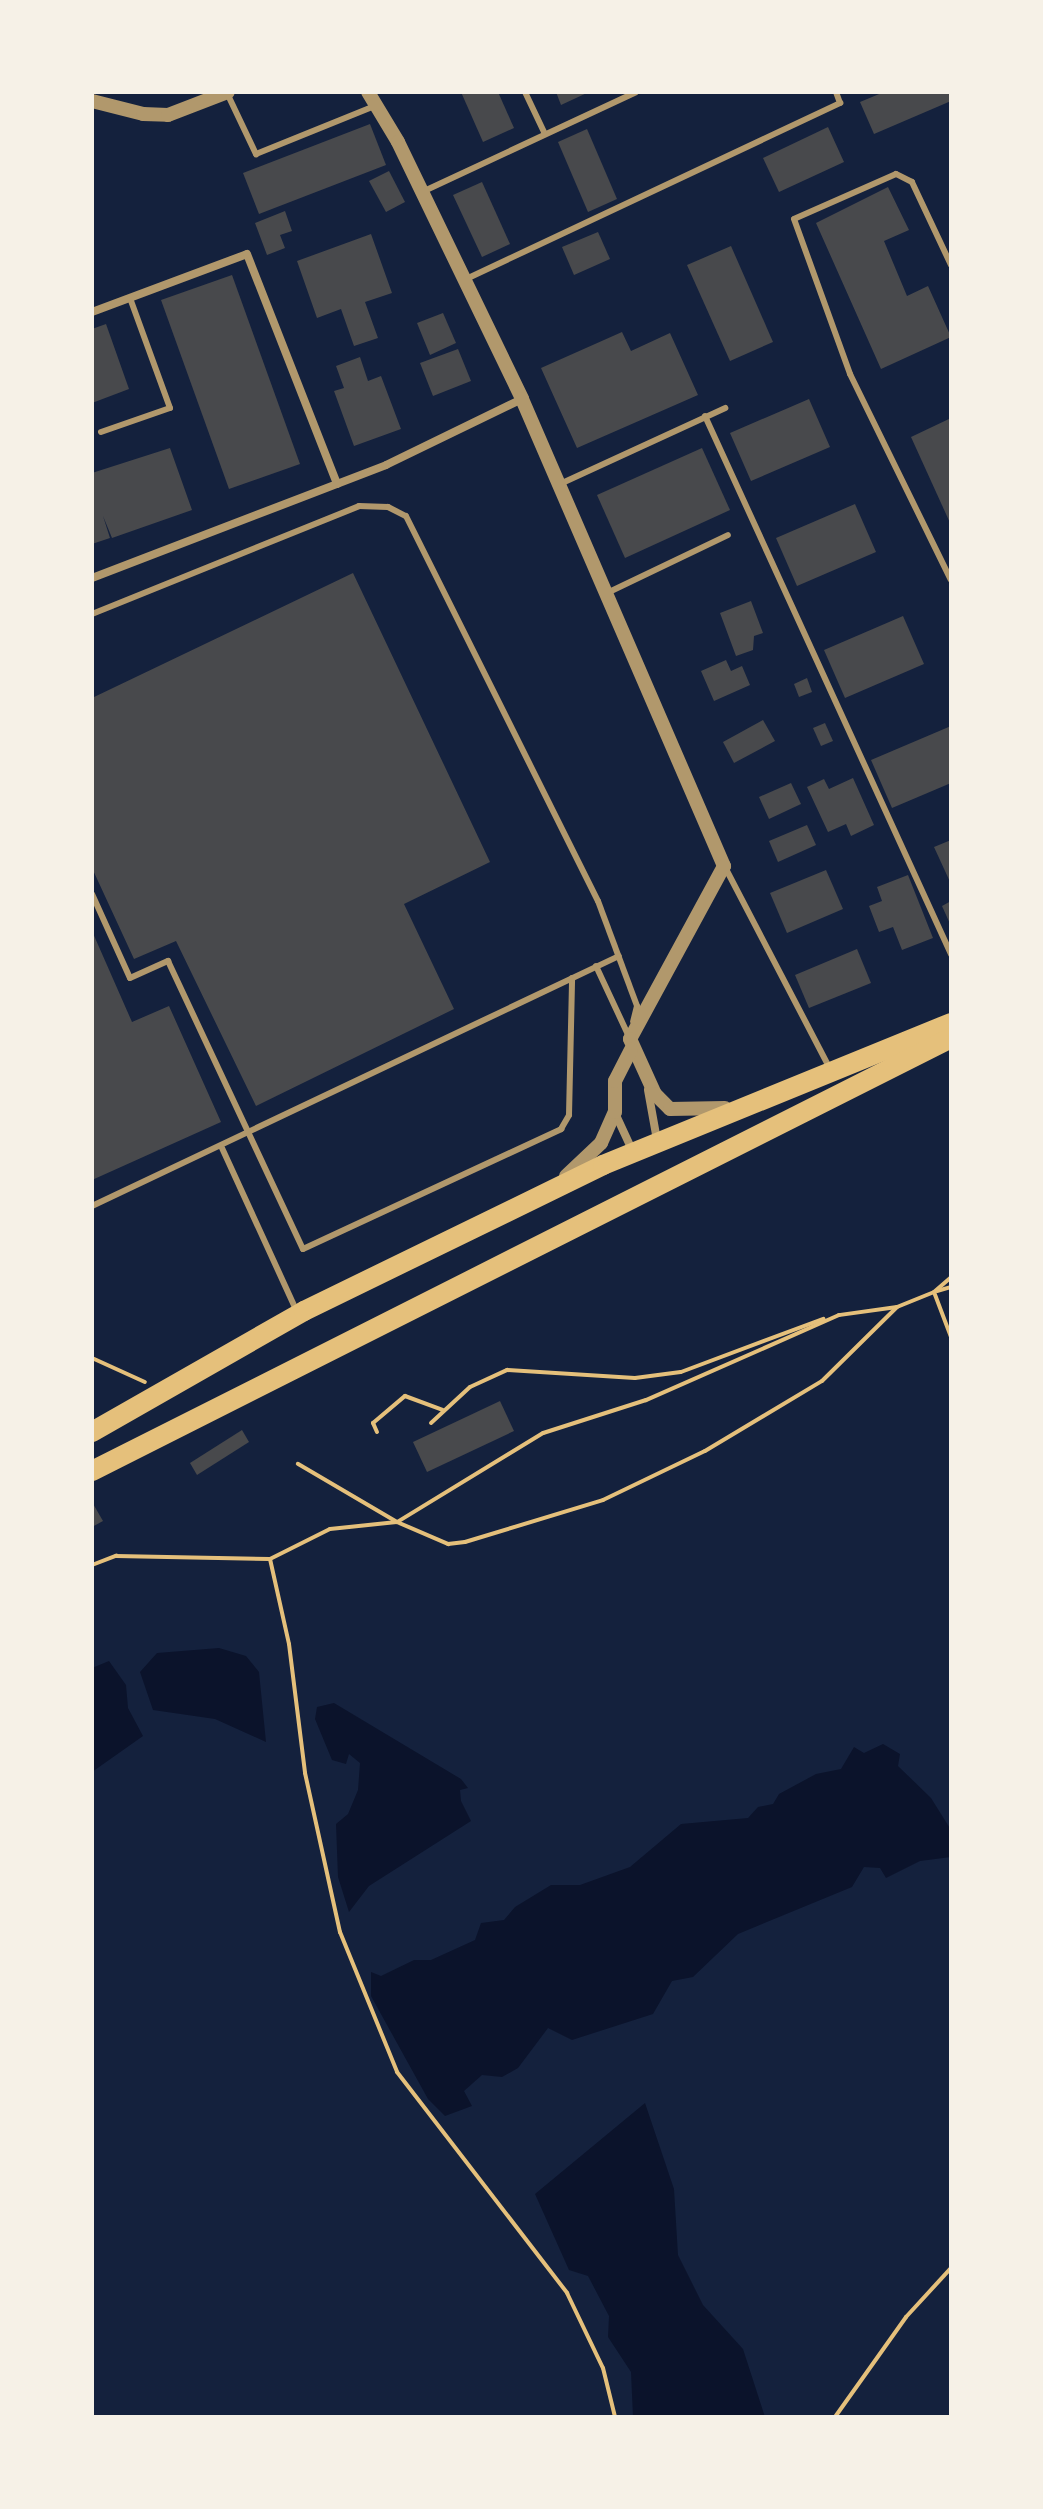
<!DOCTYPE html>
<html>
<head>
<meta charset="utf-8">
<style>
  body { margin:0 }
  #map { position:relative; width:1043px; height:2509px; overflow:hidden; background:#14213d; font-family:Montserrat,sans-serif }
  div>[style] { position:absolute }
  [style*='--x'] { left:calc(var(--x)*1px); top:calc(var(--y)*1px); width:calc(var(--w)*1px); rotate:calc(var(--a)*1deg) }
  .water>* { inset:0; background:#0b132b }
  .building>* { inset:0; background:#48494c }
  .path>* { height:4px; margin:-2px; padding:0 2px; transform-origin:2px; border-radius:2px; background:#e5c07b }
  .service>* { height:6px; margin:-3px; padding:0 3px; transform-origin:3px; border-radius:3px; background:#b1986c }
  .minor>* { height:8px; margin:-4px; padding:0 4px; transform-origin:4px; border-radius:4px; background:#b1986c }
  .tertiary>* { height:14px; margin:-7px; padding:0 7px; transform-origin:7px; border-radius:7px; background:#b1986c }
  .primary>* { height:20px; margin:-10px; padding:0 10px; transform-origin:10px; border-radius:10px; background:#e5c07b }
  span { translate:-50% -50%; white-space:nowrap; text-align:center; line-height:1.15; -webkit-text-stroke:8px #f6f1e7; paint-order:stroke }
  .frame { position:absolute; inset:0; border:94px solid #f6f1e7; pointer-events:none }
</style>
</head>
<body>
<div id="map">
  <div class="water">
    <div style="clip-path:polygon(219px 1648px,246px 1656px,259px 1672px,266px 1742px,215px 1719px,153px 1710px,140px 1672px,157px 1653px)"></div>
    <div style="clip-path:polygon(109px 1661px,126px 1685px,128px 1708px,143px 1736px,92px 1772px,92px 1668px)"></div>
    <div style="clip-path:polygon(334px 1703px,461px 1779px,468px 1788px,460px 1790px,461px 1801px,471px 1821px,369px 1886px,349px 1912px,338px 1877px,336px 1824px,348px 1814px,358px 1790px,360px 1763px,349px 1754px,346px 1764px,332px 1760px,315px 1719px,317px 1707px)"></div>
    <div style="clip-path:polygon(883px 1744px,900px 1754px,898px 1766px,931px 1798px,951px 1830px,951px 1857px,920px 1861px,886px 1878px,880px 1868px,864px 1867px,852px 1887px,738px 1934px,693px 1977px,672px 1981px,653px 2014px,572px 2040px,548px 2028px,518px 2068px,502px 2077px,482px 2075px,464px 2091px,472px 2106px,445px 2116px,428px 2099px,371px 1996px,371px 1972px,381px 1976px,414px 1960px,431px 1960px,475px 1940px,481px 1923px,504px 1920px,515px 1907px,551px 1885px,580px 1885px,630px 1867px,681px 1824px,748px 1818px,758px 1807px,773px 1804px,779px 1794px,816px 1774px,841px 1769px,854px 1747px,864px 1753px)"></div>
    <div style="clip-path:polygon(645px 2103px,674px 2189px,678px 2255px,703px 2305px,743px 2349px,765px 2417px,633px 2417px,631px 2372px,608px 2337px,609px 2316px,588px 2276px,569px 2270px,535px 2194px)"></div>
  </div>
  <div class="building">
    <div style="clip-path:polygon(461px 92px,498px 92px,514px 128px,483px 142px)"></div>
    <div style="clip-path:polygon(556px 92px,589px 92px,561px 105px)"></div>
    <div style="clip-path:polygon(884px 92px,951px 92px,951px 101px,874px 134px,860px 102px)"></div>
    <div style="clip-path:polygon(370px 124px,386px 165px,259px 214px,243px 173px)"></div>
    <div style="clip-path:polygon(828px 127px,844px 162px,779px 192px,763px 158px)"></div>
    <div style="clip-path:polygon(587px 129px,617px 199px,588px 212px,558px 142px)"></div>
    <div style="clip-path:polygon(389px 171px,405px 202px,386px 212px,369px 181px)"></div>
    <div style="clip-path:polygon(482px 182px,510px 244px,482px 257px,453px 195px)"></div>
    <div style="clip-path:polygon(888px 187px,909px 230px,884px 241px,907px 296px,928px 286px,951px 337px,881px 369px,816px 223px)"></div>
    <div style="clip-path:polygon(285px 211px,292px 231px,280px 235px,285px 248px,267px 255px,255px 223px)"></div>
    <div style="clip-path:polygon(598px 232px,610px 259px,574px 275px,562px 247px)"></div>
    <div style="clip-path:polygon(371px 234px,392px 293px,365px 302px,378px 338px,354px 346px,341px 309px,317px 318px,297px 261px)"></div>
    <div style="clip-path:polygon(731px 246px,773px 342px,730px 361px,687px 265px)"></div>
    <div style="clip-path:polygon(232px 275px,300px 464px,229px 489px,161px 300px)"></div>
    <div style="clip-path:polygon(443px 313px,456px 343px,430px 355px,417px 323px)"></div>
    <div style="clip-path:polygon(106px 324px,129px 389px,92px 403px,92px 329px)"></div>
    <div style="clip-path:polygon(622px 332px,631px 351px,670px 333px,698px 395px,577px 448px,541px 368px)"></div>
    <div style="clip-path:polygon(458px 349px,471px 381px,433px 396px,420px 363px)"></div>
    <div style="clip-path:polygon(360px 357px,368px 381px,381px 376px,401px 429px,354px 446px,334px 391px,344px 388px,336px 366px)"></div>
    <div style="clip-path:polygon(809px 399px,830px 447px,751px 481px,730px 433px)"></div>
    <div style="clip-path:polygon(951px 418px,951px 525px,911px 437px)"></div>
    <div style="clip-path:polygon(170px 448px,192px 510px,112px 538px,103px 516px,110px 538px,92px 544px,92px 473px)"></div>
    <div style="clip-path:polygon(702px 448px,730px 510px,625px 558px,597px 495px)"></div>
    <div style="clip-path:polygon(855px 504px,876px 552px,797px 586px,776px 538px)"></div>
    <div style="clip-path:polygon(353px 573px,490px 862px,404px 904px,454px 1009px,256px 1106px,176px 941px,134px 959px,92px 868px,92px 698px)"></div>
    <div style="clip-path:polygon(751px 601px,763px 633px,754px 636px,753px 650px,736px 656px,720px 613px)"></div>
    <div style="clip-path:polygon(903px 616px,924px 664px,845px 698px,824px 650px)"></div>
    <div style="clip-path:polygon(726px 660px,731px 671px,742px 666px,750px 685px,714px 701px,701px 671px)"></div>
    <div style="clip-path:polygon(807px 678px,812px 692px,799px 697px,794px 684px)"></div>
    <div style="clip-path:polygon(763px 720px,775px 741px,734px 763px,723px 742px)"></div>
    <div style="clip-path:polygon(825px 723px,833px 741px,821px 746px,813px 728px)"></div>
    <div style="clip-path:polygon(951px 726px,951px 783px,892px 808px,871px 760px)"></div>
    <div style="clip-path:polygon(853px 778px,874px 825px,851px 836px,846px 824px,828px 832px,807px 787px,824px 779px,829px 789px)"></div>
    <div style="clip-path:polygon(791px 783px,801px 804px,769px 819px,759px 797px)"></div>
    <div style="clip-path:polygon(807px 825px,816px 845px,778px 862px,769px 841px)"></div>
    <div style="clip-path:polygon(951px 840px,951px 884px,934px 847px)"></div>
    <div style="clip-path:polygon(826px 870px,843px 909px,787px 933px,770px 893px)"></div>
    <div style="clip-path:polygon(908px 875px,933px 938px,902px 950px,893px 927px,879px 932px,869px 906px,882px 901px,877px 887px)"></div>
    <div style="clip-path:polygon(951px 901px,951px 926px,942px 906px)"></div>
    <div style="clip-path:polygon(92px 931px,132px 1022px,169px 1006px,221px 1122px,92px 1180px)"></div>
    <div style="clip-path:polygon(857px 949px,871px 983px,809px 1008px,795px 975px)"></div>
    <div style="clip-path:polygon(500px 1401px,514px 1431px,427px 1472px,413px 1442px)"></div>
    <div style="clip-path:polygon(242px 1430px,249px 1442px,197px 1475px,190px 1463px)"></div>
    <div style="clip-path:polygon(92px 1502px,103px 1521px,92px 1527px)"></div>
  </div>
  <div class="path">
    <div style="--x:937;--y:1291;--w:15;--a:-16"></div>
    <div style="--x:934;--y:1292;--w:23;--a:-41"></div>
    <div style="--x:897;--y:1307;--w:40;--a:-22"></div>
    <div style="--x:934;--y:1292;--w:48;--a:69.3"></div>
    <div style="--x:92;--y:1358;--w:58;--a:24.4"></div>
    <div style="--x:431;--y:1423;--w:53;--a:-42.7"></div>
    <div style="--x:470;--y:1387;--w:41;--a:-24.7"></div>
    <div style="--x:507;--y:1370;--w:128;--a:3.6"></div>
    <div style="--x:635;--y:1378;--w:46;--a:-7.4"></div>
    <div style="--x:681;--y:1372;--w:152;--a:-20.5"></div>
    <div style="--x:377;--y:1432;--w:10;--a:-114"></div>
    <div style="--x:373;--y:1423;--w:42;--a:-40.2"></div>
    <div style="--x:405;--y:1396;--w:40;--a:20.2"></div>
    <div style="--x:270;--y:1559;--w:67;--a:-26.6"></div>
    <div style="--x:330;--y:1529;--w:67;--a:-6"></div>
    <div style="--x:397;--y:1522;--w:56;--a:23.3"></div>
    <div style="--x:448;--y:1544;--w:17;--a:-7"></div>
    <div style="--x:465;--y:1542;--w:144;--a:-16.9"></div>
    <div style="--x:603;--y:1500;--w:113;--a:-25.7"></div>
    <div style="--x:705;--y:1451;--w:136;--a:-30.9"></div>
    <div style="--x:822;--y:1381;--w:105;--a:-44.6"></div>
    <div style="--x:897;--y:1307;--w:59;--a:172.1"></div>
    <div style="--x:839;--y:1315;--w:211;--a:156.2"></div>
    <div style="--x:646;--y:1400;--w:108;--a:162.2"></div>
    <div style="--x:543;--y:1433;--w:171;--a:148.6"></div>
    <div style="--x:397;--y:1522;--w:115;--a:-149.6"></div>
    <div style="--x:92;--y:1565;--w:26;--a:-21"></div>
    <div style="--x:116;--y:1556;--w:154;--a:1.1"></div>
    <div style="--x:270;--y:1559;--w:87;--a:77.4"></div>
    <div style="--x:289;--y:1644;--w:130;--a:82.9"></div>
    <div style="--x:305;--y:1773;--w:163;--a:77.6"></div>
    <div style="--x:340;--y:1932;--w:151;--a:67.8"></div>
    <div style="--x:397;--y:2072;--w:279;--a:52.4"></div>
    <div style="--x:567;--y:2293;--w:83;--a:64.4"></div>
    <div style="--x:603;--y:2368;--w:50;--a:76.2"></div>
    <div style="--x:835;--y:2417;--w:123;--a:-54.6"></div>
    <div style="--x:906;--y:2317;--w:67;--a:-47.4"></div>
  </div>
  <div class="service">
    <div style="--x:525;--y:92;--w:44;--a:64.6"></div>
    <div style="--x:227;--y:93;--w:68;--a:64.6"></div>
    <div style="--x:256;--y:154;--w:128;--a:-22"></div>
    <div style="--x:422;--y:192;--w:236;--a:-25"></div>
    <div style="--x:951;--y:265;--w:92;--a:-115.2"></div>
    <div style="--x:912;--y:182;--w:18;--a:-153"></div>
    <div style="--x:896;--y:174;--w:111;--a:156.2"></div>
    <div style="--x:794;--y:219;--w:165;--a:70.1"></div>
    <div style="--x:850;--y:374;--w:229;--a:63.9"></div>
    <div style="--x:464;--y:280;--w:416;--a:-25.2"></div>
    <div style="--x:840;--y:103;--w:12;--a:-110"></div>
    <div style="--x:705;--y:416;--w:592;--a:65.43"></div>
    <div style="--x:101;--y:432;--w:73;--a:-19.2"></div>
    <div style="--x:170;--y:408;--w:117;--a:-110"></div>
    <div style="--x:560;--y:484;--w:182;--a:-24.7"></div>
    <div style="--x:607;--y:593;--w:134;--a:-25.6"></div>
    <div style="--x:92;--y:614;--w:288;--a:-22"></div>
    <div style="--x:359;--y:506;--w:29;--a:2"></div>
    <div style="--x:388;--y:507;--w:20;--a:27"></div>
    <div style="--x:406;--y:516;--w:430;--a:63.5"></div>
    <div style="--x:598;--y:901;--w:112;--a:69.6"></div>
    <div style="--x:637;--y:1006;--w:16;--a:104"></div>
    <div style="--x:726;--y:869;--w:225;--a:62.5"></div>
    <div style="--x:92;--y:894;--w:92;--a:65.7"></div>
    <div style="--x:130;--y:978;--w:42;--a:-24.1"></div>
    <div style="--x:168;--y:961;--w:318;--a:64.9"></div>
    <div style="--x:303;--y:1249;--w:285;--a:-24.9"></div>
    <div style="--x:561;--y:1129;--w:16;--a:-60"></div>
    <div style="--x:569;--y:1115;--w:137;--a:-88.7"></div>
    <div style="--x:596;--y:966;--w:81;--a:65"></div>
    <div style="--x:222;--y:1148;--w:180;--a:65.4"></div>
    <div style="--x:92;--y:1206;--w:583;--a:-25.38"></div>
  </div>
  <div class="minor">
    <div style="--x:92;--y:312;--w:165;--a:-20.5"></div>
    <div style="--x:247;--y:254;--w:247;--a:68.6"></div>
    <div style="--x:92;--y:578;--w:315;--a:-21"></div>
    <div style="--x:386;--y:465;--w:151;--a:-25.9"></div>
    <div style="--x:648;--y:1090;--w:51;--a:79.8"></div>
    <div style="--x:615;--y:1113;--w:43;--a:65.2"></div>
  </div>
  <div class="tertiary">
    <div style="--x:368;--y:92;--w:58;--a:59"></div>
    <div style="--x:398;--y:142;--w:285;--a:64.2"></div>
    <div style="--x:522;--y:399;--w:509;--a:66.61"></div>
    <div style="--x:724;--y:866;--w:197;--a:118.5"></div>
    <div style="--x:630;--y:1039;--w:60;--a:65.6"></div>
    <div style="--x:655;--y:1094;--w:21;--a:45"></div>
    <div style="--x:670;--y:1109;--w:55;--a:-1"></div>
    <div style="--x:92;--y:101;--w:53;--a:14.3"></div>
    <div style="--x:143;--y:114;--w:25;--a:2"></div>
    <div style="--x:168;--y:115;--w:64;--a:-21"></div>
    <div style="--x:566;--y:1176;--w:48;--a:-43.3"></div>
    <div style="--x:601;--y:1143;--w:34;--a:-66"></div>
    <div style="--x:615;--y:1112;--w:31;--a:-90"></div>
    <div style="--x:615;--y:1081;--w:35;--a:-63"></div>
  </div>
  <div class="primary">
    <div style="--x:92;--y:1432;--w:244;--a:-29.7"></div>
    <div style="--x:304;--y:1311;--w:333;--a:-26"></div>
    <div style="--x:603;--y:1165;--w:376;--a:-22.2"></div>
    <div style="--x:92;--y:1471;--w:962;--a:-26.75"></div>
  </div>
  <div class="frame"></div>
</div>
</body>
</html>
